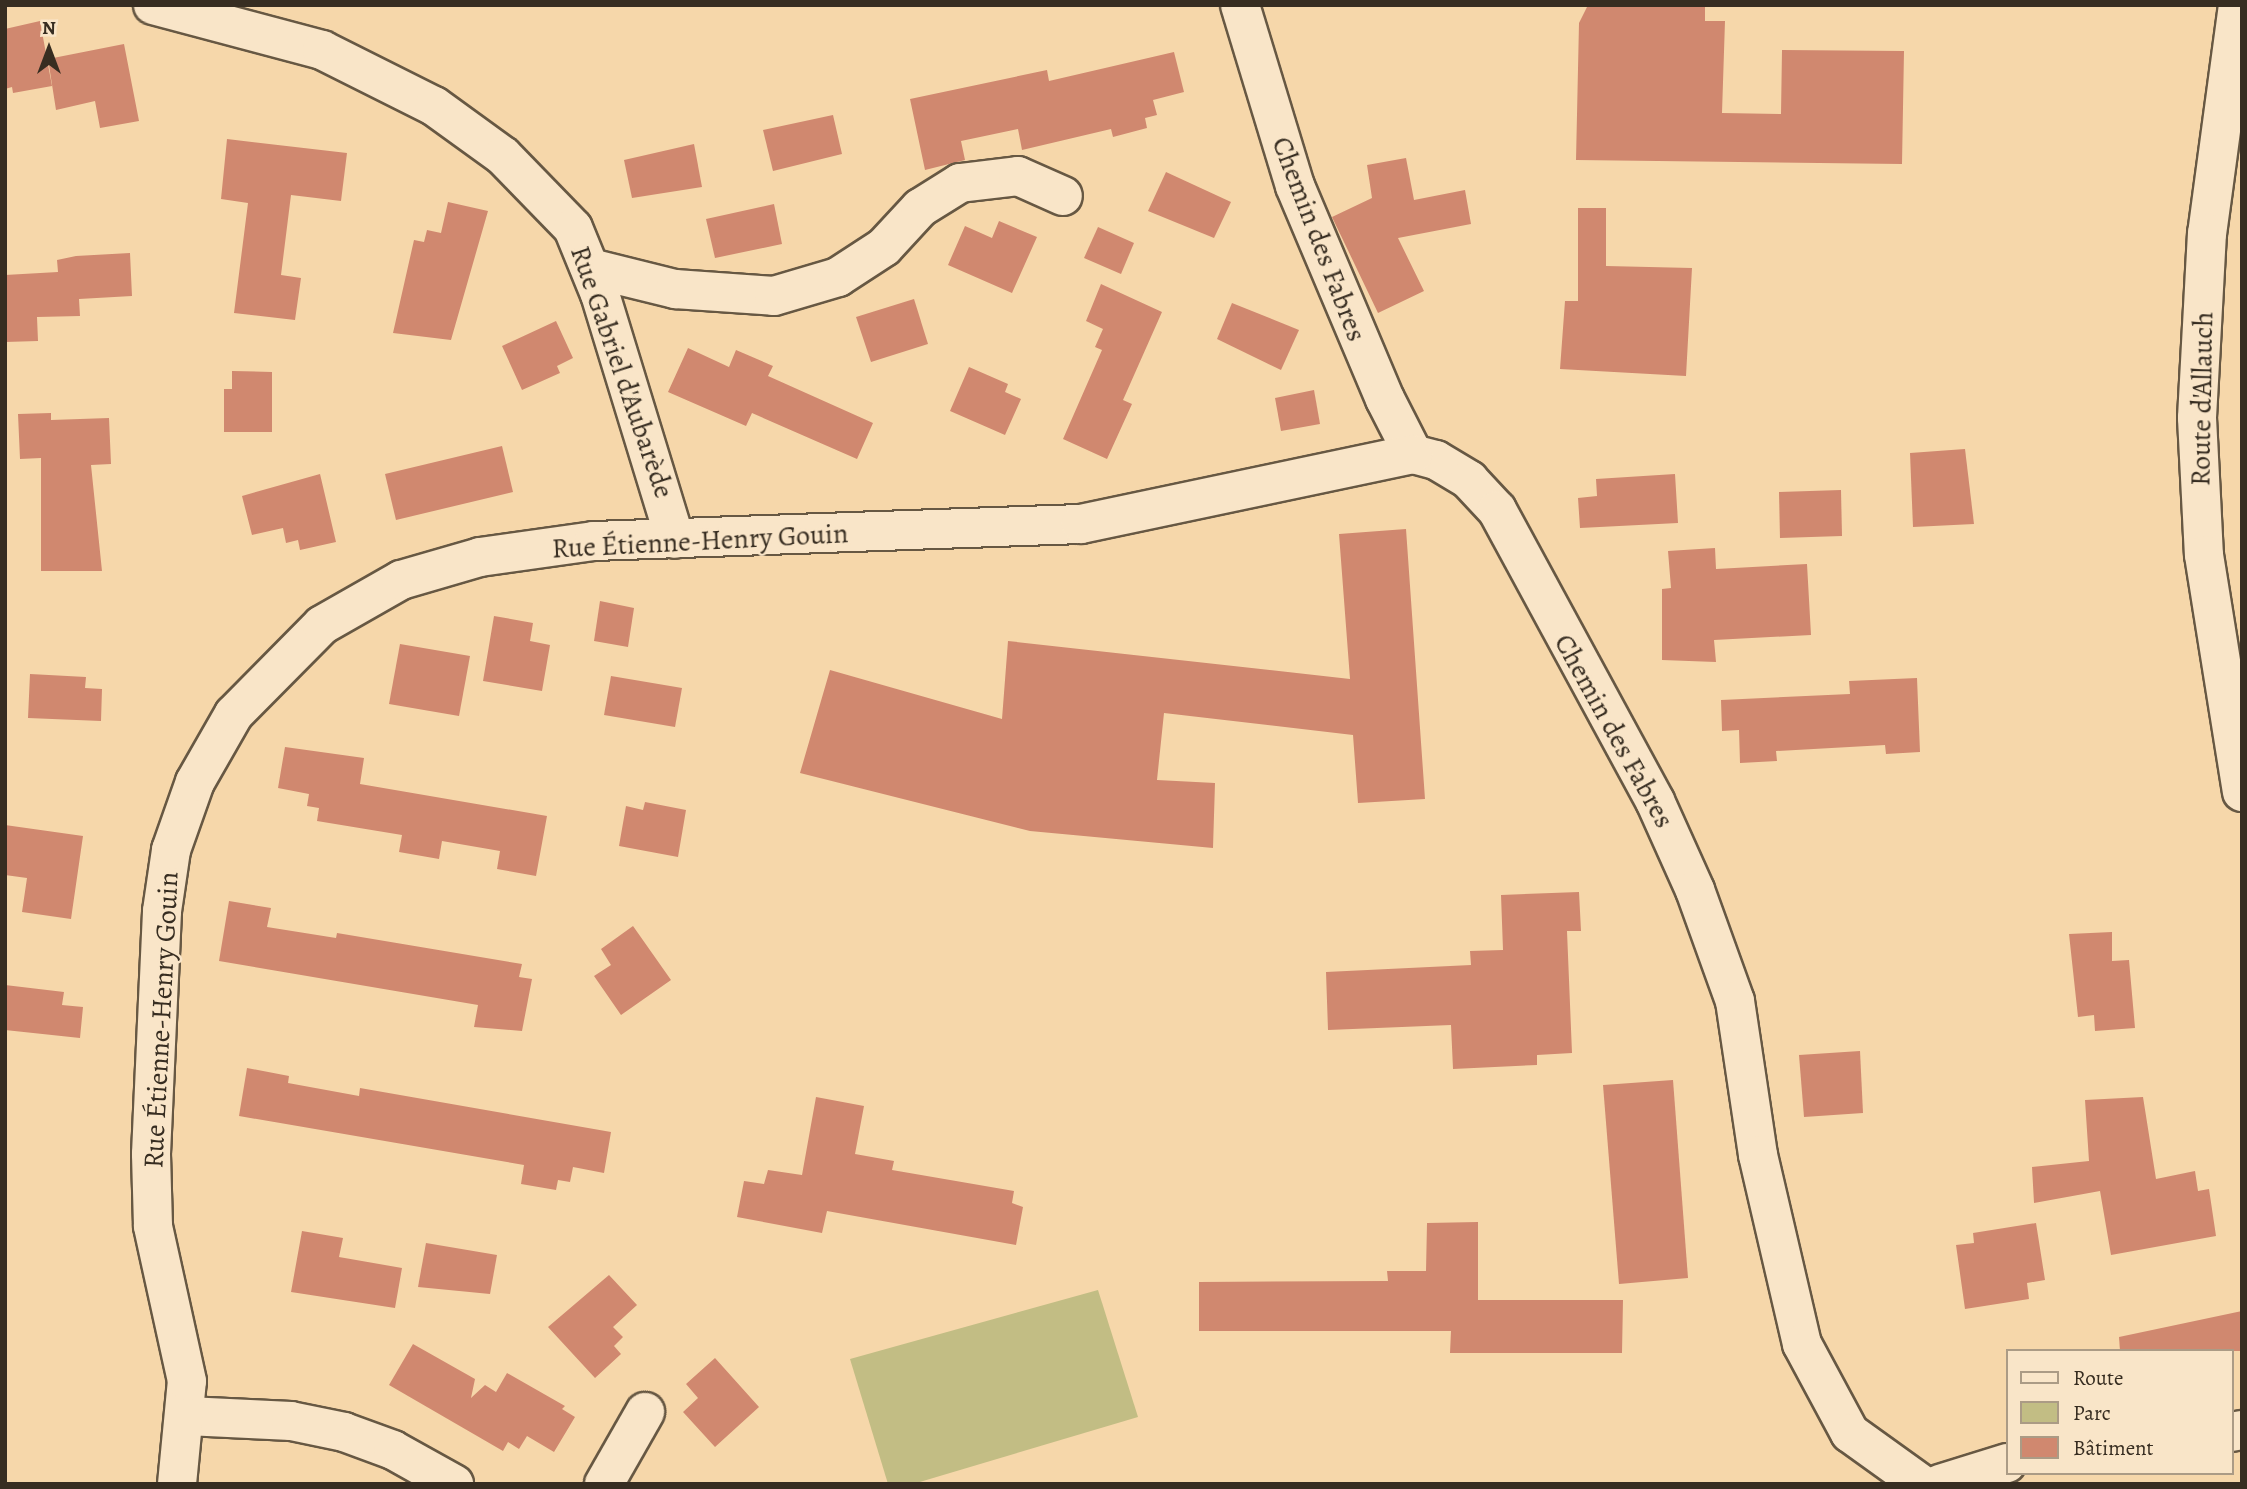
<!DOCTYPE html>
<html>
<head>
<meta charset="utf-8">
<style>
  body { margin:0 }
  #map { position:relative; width:2247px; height:1489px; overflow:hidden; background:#f6d7aa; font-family:Alegreya,serif }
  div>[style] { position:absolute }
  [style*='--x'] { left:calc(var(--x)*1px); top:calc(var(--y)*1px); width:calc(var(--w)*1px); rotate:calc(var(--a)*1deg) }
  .green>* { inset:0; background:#c2bd84 }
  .building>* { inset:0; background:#d0886f }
  .roads { filter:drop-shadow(2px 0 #675843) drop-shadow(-2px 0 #675843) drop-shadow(0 2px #675843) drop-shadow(0 -2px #675843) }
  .minor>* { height:38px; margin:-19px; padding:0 19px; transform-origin:19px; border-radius:19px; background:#f9e5c8 }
  .secondary>* { height:38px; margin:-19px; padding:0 19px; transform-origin:19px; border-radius:19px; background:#f9e5c8 }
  span { translate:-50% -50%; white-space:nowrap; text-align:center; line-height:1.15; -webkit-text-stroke:5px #f9e5c8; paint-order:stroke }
  .street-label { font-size:28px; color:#372d21 }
  .frame { position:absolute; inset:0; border:7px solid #372d21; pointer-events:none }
  .legend { position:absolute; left:2006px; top:1349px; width:228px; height:126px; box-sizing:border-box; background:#f9e5c8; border:2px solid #ab9b85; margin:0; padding:9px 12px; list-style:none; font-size:21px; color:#372d21 }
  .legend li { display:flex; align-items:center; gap:14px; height:35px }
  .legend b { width:35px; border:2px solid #ab9b85 }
  .north { position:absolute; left:14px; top:14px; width:70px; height:70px; -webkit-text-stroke:5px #f9e5c8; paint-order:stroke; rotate:0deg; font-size:19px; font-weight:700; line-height:28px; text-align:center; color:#372d21 }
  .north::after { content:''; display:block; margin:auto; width:24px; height:32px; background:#372d21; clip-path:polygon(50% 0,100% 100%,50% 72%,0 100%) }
</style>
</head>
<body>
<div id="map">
  <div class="green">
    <div style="clip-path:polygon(1098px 1290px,1138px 1417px,913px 1484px,888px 1484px,850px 1359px)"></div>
  </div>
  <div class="building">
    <div style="clip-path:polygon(1588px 5px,1705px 5px,1705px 21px,1725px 21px,1722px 113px,1781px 114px,1782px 50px,1904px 51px,1902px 164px,1576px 160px,1579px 23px)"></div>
    <div style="clip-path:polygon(40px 21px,52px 86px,13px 93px,12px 87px,5px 89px,5px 29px)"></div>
    <div style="clip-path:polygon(124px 44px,139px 121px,100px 128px,95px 101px,56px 110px,48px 59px)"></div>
    <div style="clip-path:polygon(1174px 52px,1184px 92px,1153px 100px,1157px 115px,1145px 118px,1147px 128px,1113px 137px,1111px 129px,1022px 150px,1018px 129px,961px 141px,965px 160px,925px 170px,910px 99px,1047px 70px,1049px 81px)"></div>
    <div style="clip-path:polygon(833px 115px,842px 154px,773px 171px,763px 130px)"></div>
    <div style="clip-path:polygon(227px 139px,347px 153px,341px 201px,291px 195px,281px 275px,301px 278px,295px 320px,234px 313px,248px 203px,221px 199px)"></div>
    <div style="clip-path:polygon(694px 144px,702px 187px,632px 198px,624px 160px)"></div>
    <div style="clip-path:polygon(1406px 158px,1414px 200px,1465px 190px,1471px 224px,1398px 238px,1424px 291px,1378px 313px,1332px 217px,1372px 198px,1367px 165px)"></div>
    <div style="clip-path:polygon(1166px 172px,1231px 202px,1214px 238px,1148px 211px)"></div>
    <div style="clip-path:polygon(448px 202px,488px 211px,451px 340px,393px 333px,414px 240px,424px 242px,427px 230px,441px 233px)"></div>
    <div style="clip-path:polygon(774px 204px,782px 244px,715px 258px,706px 219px)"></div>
    <div style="clip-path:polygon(1578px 208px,1606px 208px,1606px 266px,1692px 268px,1686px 376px,1560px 369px,1565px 301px,1578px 301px)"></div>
    <div style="clip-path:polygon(999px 221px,1037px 237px,1012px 293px,948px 265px,965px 226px,992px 238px)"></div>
    <div style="clip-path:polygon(1098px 227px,1134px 243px,1121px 274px,1084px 258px)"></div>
    <div style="clip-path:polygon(130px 253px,132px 296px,79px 299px,80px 316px,37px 317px,38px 341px,5px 342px,5px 275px,58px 272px,57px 260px,76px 256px)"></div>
    <div style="clip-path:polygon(1101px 284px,1162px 312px,1123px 400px,1132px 404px,1107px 459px,1063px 439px,1102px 350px,1095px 347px,1103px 329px,1086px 321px)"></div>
    <div style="clip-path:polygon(914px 299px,928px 344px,871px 362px,856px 317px)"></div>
    <div style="clip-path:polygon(1232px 303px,1299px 330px,1281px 370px,1217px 339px)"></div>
    <div style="clip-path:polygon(556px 321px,573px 358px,557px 366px,560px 373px,522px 390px,502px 346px)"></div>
    <div style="clip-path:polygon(688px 348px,729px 367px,736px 350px,773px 366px,768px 376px,873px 423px,857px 459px,752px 413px,746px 426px,668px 392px)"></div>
    <div style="clip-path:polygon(969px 367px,1008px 384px,1005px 392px,1021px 399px,1005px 435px,950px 411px)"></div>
    <div style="clip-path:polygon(232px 371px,272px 372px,272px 432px,224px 432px,224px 389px,232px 389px)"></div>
    <div style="clip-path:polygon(1314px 390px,1320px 424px,1281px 431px,1275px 398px)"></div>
    <div style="clip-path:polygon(51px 413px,51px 420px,109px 418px,111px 464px,91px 465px,102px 571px,41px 571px,41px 458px,20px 459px,18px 414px)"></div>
    <div style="clip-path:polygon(502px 446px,513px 492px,396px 520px,385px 474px)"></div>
    <div style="clip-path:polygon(1965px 449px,1974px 524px,1913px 527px,1910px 453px)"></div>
    <div style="clip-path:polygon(320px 474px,336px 542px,300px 550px,298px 540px,286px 543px,283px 528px,252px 535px,242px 496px)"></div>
    <div style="clip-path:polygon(1675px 474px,1678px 523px,1580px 528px,1578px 498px,1597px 496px,1596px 479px)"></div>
    <div style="clip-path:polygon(1841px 490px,1842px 536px,1780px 538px,1779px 492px)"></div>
    <div style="clip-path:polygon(1406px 529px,1425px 799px,1358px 803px,1353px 735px,1164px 713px,1157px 780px,1215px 783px,1213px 848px,1030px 831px,800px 773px,830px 670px,1002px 719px,1008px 641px,1350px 679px,1339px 534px)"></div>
    <div style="clip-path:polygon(1715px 548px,1716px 569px,1807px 564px,1811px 635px,1714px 640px,1716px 662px,1662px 660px,1662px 589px,1671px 588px,1668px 551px)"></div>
    <div style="clip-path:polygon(600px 601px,634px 608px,628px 647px,594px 641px)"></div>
    <div style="clip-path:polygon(494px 616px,533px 623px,530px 641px,550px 645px,542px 691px,483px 681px)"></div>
    <div style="clip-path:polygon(400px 644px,470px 656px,459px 716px,389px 704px)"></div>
    <div style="clip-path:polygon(30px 674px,86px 677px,85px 688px,102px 689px,101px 721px,28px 718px)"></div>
    <div style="clip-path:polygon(611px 676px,682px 688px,675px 727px,604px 715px)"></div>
    <div style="clip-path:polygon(1917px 678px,1920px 752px,1886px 754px,1885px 745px,1776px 751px,1777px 761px,1740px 763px,1739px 730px,1722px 731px,1721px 700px,1850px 694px,1849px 681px)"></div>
    <div style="clip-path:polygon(285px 747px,364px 758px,360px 784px,547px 816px,536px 876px,497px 869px,500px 851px,442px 841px,439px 859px,399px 852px,402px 835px,317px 821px,319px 808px,307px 806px,309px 794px,278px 788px)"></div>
    <div style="clip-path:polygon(645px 802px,686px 810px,678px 857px,619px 846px,626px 806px,643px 810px)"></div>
    <div style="clip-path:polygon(5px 825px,83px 836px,71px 919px,22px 912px,27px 878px,5px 875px)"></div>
    <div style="clip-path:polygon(1579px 892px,1581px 931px,1567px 931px,1572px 1053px,1537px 1055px,1537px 1065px,1453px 1069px,1451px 1025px,1328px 1030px,1326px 972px,1471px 965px,1470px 951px,1503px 950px,1501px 895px)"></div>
    <div style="clip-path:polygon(229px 901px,271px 908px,267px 927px,336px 938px,337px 933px,522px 964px,519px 977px,532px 979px,522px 1031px,474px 1027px,478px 1005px,219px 961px)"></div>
    <div style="clip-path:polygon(633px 926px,671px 980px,621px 1015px,594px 976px,611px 965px,601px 949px)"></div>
    <div style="clip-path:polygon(2112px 932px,2112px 961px,2129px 960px,2135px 1028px,2095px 1031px,2094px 1015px,2078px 1017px,2069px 934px)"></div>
    <div style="clip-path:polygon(5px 985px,64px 992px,62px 1005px,83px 1007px,80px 1038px,5px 1030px)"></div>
    <div style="clip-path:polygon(1860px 1051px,1863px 1113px,1804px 1117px,1799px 1055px)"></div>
    <div style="clip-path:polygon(247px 1068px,289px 1076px,288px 1083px,359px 1096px,360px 1088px,611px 1132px,604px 1173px,573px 1167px,570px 1182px,558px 1180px,556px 1190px,521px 1184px,524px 1165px,239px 1116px)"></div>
    <div style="clip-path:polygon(1673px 1080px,1688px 1278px,1619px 1284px,1603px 1085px)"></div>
    <div style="clip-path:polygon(816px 1097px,864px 1106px,855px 1154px,894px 1161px,892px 1170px,1014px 1191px,1012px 1203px,1023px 1207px,1016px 1245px,827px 1211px,822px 1233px,737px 1217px,744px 1181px,764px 1184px,768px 1170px,802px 1175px)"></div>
    <div style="clip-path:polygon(2143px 1097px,2156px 1179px,2195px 1171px,2198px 1191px,2209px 1189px,2216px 1236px,2111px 1255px,2100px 1191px,2034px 1203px,2032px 1167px,2089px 1161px,2085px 1100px)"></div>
    <div style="clip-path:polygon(1478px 1222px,1478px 1300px,1623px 1300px,1622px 1353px,1450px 1353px,1451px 1331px,1199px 1331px,1199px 1282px,1388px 1281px,1387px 1271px,1426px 1271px,1427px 1223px)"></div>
    <div style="clip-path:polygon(2036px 1223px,2045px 1280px,2027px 1283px,2029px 1299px,1965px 1309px,1956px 1245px,1974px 1243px,1973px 1233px)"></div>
    <div style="clip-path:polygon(302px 1231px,343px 1238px,339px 1257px,402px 1268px,395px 1308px,291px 1292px)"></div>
    <div style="clip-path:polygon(426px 1243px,497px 1255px,490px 1294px,418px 1287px)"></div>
    <div style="clip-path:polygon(609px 1275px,637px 1305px,613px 1327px,623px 1337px,614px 1346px,621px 1354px,595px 1378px,548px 1327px)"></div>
    <div style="clip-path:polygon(2242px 1311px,2242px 1351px,2120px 1351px,2119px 1337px)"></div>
    <div style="clip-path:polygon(413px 1344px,475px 1379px,471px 1398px,485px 1385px,496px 1392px,507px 1373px,565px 1406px,562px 1409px,575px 1417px,554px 1452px,527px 1436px,519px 1449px,508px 1442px,503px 1451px,389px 1385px)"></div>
    <div style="clip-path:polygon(715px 1358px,759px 1407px,715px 1447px,683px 1412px,698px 1398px,686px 1384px)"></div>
  </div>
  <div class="roads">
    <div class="minor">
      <div style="--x:153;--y:5;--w:175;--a:14.9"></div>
      <div style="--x:322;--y:50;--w:125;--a:26.6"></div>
      <div style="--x:434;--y:106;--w:85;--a:35.9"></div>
      <div style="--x:503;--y:156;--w:100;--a:45.8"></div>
      <div style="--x:573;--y:228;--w:71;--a:67.8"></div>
      <div style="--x:600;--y:294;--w:256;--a:73"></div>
      <div style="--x:1240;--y:5;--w:189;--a:73.1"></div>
      <div style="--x:1295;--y:186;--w:231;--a:67.1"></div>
      <div style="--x:1385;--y:399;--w:62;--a:63"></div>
      <div style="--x:1413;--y:454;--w:24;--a:15"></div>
      <div style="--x:1436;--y:460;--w:39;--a:31"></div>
      <div style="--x:1469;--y:480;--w:41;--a:47"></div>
      <div style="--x:1497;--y:510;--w:331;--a:61.5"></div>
      <div style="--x:1655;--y:801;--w:98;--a:65.8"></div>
      <div style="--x:1695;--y:890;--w:118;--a:70.2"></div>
      <div style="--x:1735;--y:1001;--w:156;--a:81.5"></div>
      <div style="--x:1758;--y:1155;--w:194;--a:76.9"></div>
      <div style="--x:1802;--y:1344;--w:101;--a:61.7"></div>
      <div style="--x:1850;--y:1433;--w:87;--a:35.7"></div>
      <div style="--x:590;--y:268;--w:88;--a:13.9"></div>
      <div style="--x:675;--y:289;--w:99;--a:4"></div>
      <div style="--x:774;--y:296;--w:67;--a:-16.5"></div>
      <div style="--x:838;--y:277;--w:55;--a:-33.1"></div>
      <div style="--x:884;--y:247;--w:53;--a:-47.3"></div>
      <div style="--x:920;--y:208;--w:47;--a:-32"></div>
      <div style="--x:960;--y:183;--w:58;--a:-6.9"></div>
      <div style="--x:1018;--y:176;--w:49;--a:24"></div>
      <div style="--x:187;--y:1416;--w:104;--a:2.8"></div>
      <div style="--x:291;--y:1421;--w:54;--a:11.7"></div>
      <div style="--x:344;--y:1432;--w:52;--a:20.2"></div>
      <div style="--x:393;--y:1450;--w:70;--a:29.1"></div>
      <div style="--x:2231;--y:1432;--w:11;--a:-10"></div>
      <div style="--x:177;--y:1484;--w:103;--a:-84.5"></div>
      <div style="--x:187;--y:1381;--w:159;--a:-102.4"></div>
      <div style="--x:153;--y:1226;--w:72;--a:-91.6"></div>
      <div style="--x:151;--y:1154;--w:243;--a:-87.4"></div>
      <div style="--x:162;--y:911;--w:62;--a:-81.6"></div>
      <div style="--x:171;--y:850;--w:72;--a:-70.6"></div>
      <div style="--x:195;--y:782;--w:78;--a:-60.2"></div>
      <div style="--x:234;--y:714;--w:125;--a:-45.3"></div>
      <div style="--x:322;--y:625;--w:91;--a:-29.7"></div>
      <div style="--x:401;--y:580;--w:82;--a:-16.2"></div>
      <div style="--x:480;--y:557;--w:115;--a:-8"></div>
      <div style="--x:594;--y:541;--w:487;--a:-2"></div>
      <div style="--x:1081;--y:524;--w:339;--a:-11.9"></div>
      <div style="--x:604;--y:1484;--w:83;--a:-60.3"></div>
      <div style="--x:1940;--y:1484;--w:70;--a:-17.4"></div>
    </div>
    <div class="secondary">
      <div style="--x:2238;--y:5;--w:230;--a:97.7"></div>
      <div style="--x:2207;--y:233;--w:185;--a:93.1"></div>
      <div style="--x:2197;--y:418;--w:137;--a:87.1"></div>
      <div style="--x:2204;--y:555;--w:240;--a:80.9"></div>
    </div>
  </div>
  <div class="street-label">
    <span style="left:1319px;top:239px;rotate:69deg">Chemin des Fabres</span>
    <span style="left:622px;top:372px;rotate:71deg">Rue Gabriel d'Aubarède</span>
    <span style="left:2202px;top:399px;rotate:-89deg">Route d'Allauch</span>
    <span style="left:700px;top:541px;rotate:-3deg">Rue Étienne-Henry Gouin</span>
    <span style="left:1614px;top:731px;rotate:61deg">Chemin des Fabres</span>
    <span style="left:161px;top:1020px;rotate:-87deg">Rue Étienne-Henry Gouin</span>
  </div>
  <div class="frame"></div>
  <ul class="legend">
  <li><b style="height:9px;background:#f9e5c8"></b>Route</li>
  <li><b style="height:19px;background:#c2bd84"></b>Parc</li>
  <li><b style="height:19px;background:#d0886f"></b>Bâtiment</li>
  </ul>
  <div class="north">N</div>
</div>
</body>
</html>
